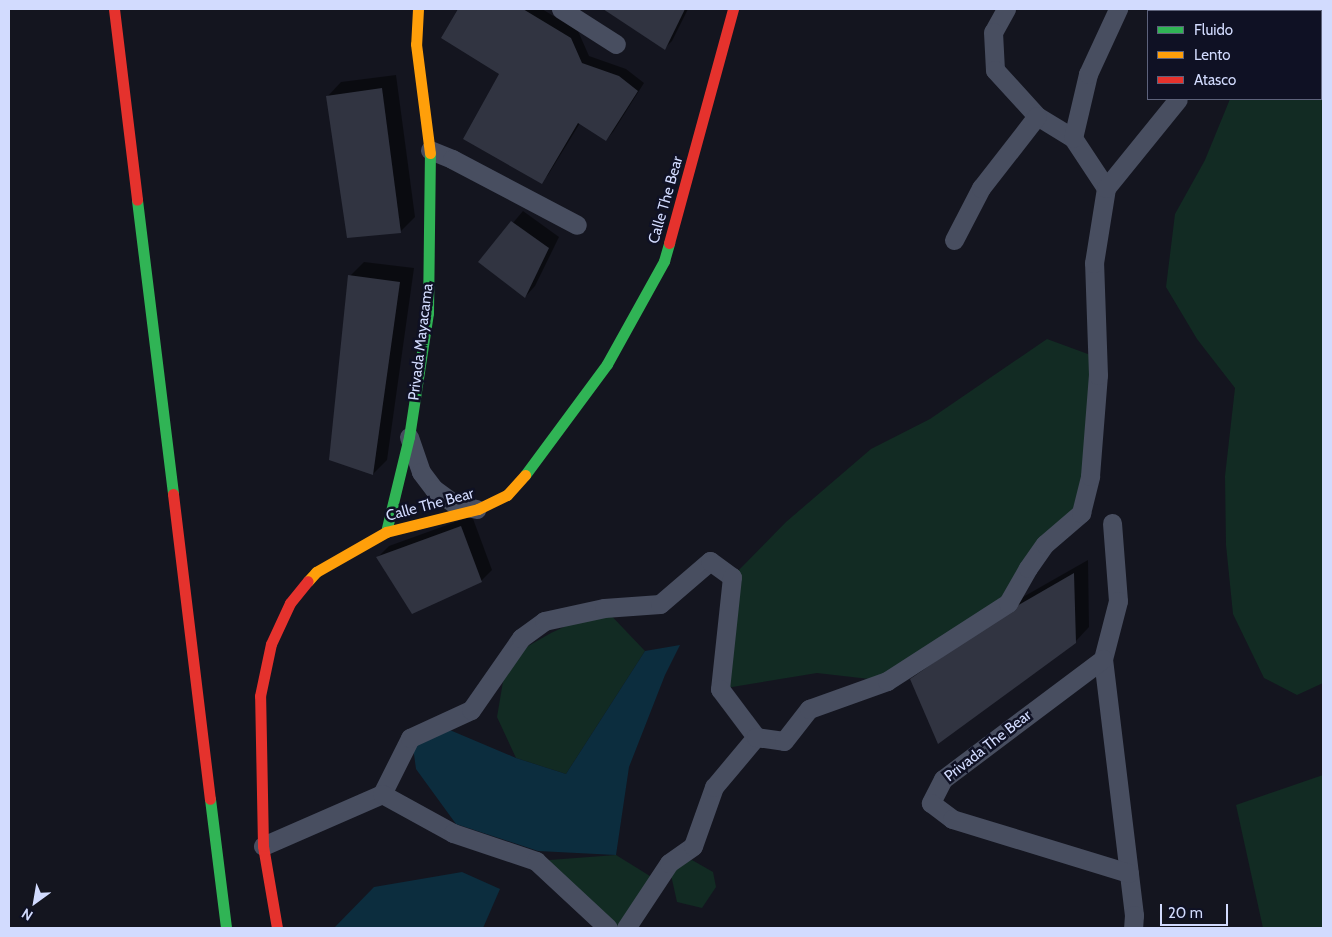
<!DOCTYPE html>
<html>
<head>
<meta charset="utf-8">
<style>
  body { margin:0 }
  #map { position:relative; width:1332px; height:937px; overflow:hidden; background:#14151f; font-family:Cabin,sans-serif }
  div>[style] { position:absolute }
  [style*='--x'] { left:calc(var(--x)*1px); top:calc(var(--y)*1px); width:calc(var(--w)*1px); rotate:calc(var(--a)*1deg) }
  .green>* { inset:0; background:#122b23 }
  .water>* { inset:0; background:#0c2d3e }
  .shadow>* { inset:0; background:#0007 }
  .building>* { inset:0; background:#313441 }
  .street>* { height:19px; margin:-9.5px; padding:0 9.5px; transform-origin:9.5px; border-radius:9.5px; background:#484e60 }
  .fast>* { height:11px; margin:-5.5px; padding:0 5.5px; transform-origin:5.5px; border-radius:5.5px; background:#30b455 }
  .slow>* { height:11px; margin:-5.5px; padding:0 5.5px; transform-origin:5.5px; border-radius:5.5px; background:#ff9f0a }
  .jam>* { height:11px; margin:-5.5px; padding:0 5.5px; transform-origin:5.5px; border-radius:5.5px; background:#e5322d }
  span { translate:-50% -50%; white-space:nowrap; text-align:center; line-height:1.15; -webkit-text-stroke:5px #0f1124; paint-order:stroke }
  .street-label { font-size:15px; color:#d2dbfe }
  .frame { position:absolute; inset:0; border:10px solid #d2dbfe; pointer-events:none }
  .legend { position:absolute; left:1147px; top:10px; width:175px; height:90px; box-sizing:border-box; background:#0f1124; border:1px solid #5d627b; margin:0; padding:6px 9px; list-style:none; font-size:15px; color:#d2dbfe }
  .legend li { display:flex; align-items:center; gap:10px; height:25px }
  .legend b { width:25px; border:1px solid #5d627b }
  .north { position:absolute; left:10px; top:877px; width:50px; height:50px; -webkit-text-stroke:4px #0f1124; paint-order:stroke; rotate:212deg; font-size:14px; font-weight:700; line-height:20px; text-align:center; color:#d2dbfe }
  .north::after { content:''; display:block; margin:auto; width:18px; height:22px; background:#d2dbfe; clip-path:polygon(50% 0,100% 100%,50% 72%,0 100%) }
  .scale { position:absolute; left:1160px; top:904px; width:68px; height:22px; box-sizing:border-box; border:2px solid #d2dbfe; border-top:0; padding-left:6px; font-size:15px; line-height:18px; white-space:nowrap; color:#d2dbfe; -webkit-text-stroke:4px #0f1124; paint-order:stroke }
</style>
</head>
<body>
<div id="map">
  <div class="green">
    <div style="clip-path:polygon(1321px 36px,1323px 37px,1323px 683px,1297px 695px,1264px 678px,1233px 614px,1226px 545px,1225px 476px,1235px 388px,1197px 339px,1166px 287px,1175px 214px,1205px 160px,1230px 99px,1321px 99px)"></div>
    <div style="clip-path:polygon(1047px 339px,1096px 357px,1081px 513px,1008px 603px,887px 681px,817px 673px,720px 689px,732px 577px,786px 522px,871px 449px,930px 419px)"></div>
    <div style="clip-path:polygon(604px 608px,645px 651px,566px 774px,516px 758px,497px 717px,507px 658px,551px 633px)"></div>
    <div style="clip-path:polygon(1323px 775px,1323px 928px,1263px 928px,1236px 805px)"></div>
    <div style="clip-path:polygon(616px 855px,658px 881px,626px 928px,608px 928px,536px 861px)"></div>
    <div style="clip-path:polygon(692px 860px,713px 872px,716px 887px,702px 908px,677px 902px,669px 866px)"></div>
  </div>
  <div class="water">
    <div style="clip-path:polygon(680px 645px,665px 675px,629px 767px,616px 855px,538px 851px,456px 824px,416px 769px,413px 747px,445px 728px,516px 758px,566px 774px,645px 651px)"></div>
    <div style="clip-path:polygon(462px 872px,500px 889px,483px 928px,334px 928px,374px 887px)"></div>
  </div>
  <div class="shadow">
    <div style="clip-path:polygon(460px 9px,542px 9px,578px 31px,589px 56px,626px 69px,644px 83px,613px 132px,606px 140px,580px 123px,548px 175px,541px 182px,500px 73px,443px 37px)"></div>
    <div style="clip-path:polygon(607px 9px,688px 9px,672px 41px,665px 48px)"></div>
    <div style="clip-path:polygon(396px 75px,415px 217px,401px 231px,327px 97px,341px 82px)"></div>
    <div style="clip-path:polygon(523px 211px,559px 237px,535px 286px,525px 297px,480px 262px)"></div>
    <div style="clip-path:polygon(364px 262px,414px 268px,387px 460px,373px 474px,350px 276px)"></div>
    <div style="clip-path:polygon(472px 516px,492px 570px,481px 581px,378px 557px,389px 546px)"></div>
    <div style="clip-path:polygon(1088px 560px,1089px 627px,1075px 642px,911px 679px,925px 665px,1023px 597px)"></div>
  </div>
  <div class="building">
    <div style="clip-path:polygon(458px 9px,523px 9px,571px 38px,582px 63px,619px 76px,638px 91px,606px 141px,578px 123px,542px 184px,463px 139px,499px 74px,441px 38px)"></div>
    <div style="clip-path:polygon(603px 9px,685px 9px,665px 50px)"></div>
    <div style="clip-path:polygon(382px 88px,401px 233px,347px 238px,326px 96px)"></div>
    <div style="clip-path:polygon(511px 221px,549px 248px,525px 298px,478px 262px)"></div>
    <div style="clip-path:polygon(348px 275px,400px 282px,373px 475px,329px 460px)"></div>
    <div style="clip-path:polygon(461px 526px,482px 582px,412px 614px,376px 557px)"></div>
    <div style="clip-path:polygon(1074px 573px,1076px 643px,938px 744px,910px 679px,1008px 611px)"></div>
  </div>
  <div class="street">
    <div style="--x:561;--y:9;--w:65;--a:32.5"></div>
    <div style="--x:1006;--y:9;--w:26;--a:119"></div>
    <div style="--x:993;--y:32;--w:38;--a:87"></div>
    <div style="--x:995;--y:70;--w:62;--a:47.6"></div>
    <div style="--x:1037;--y:116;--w:42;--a:31.4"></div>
    <div style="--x:1073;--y:138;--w:60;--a:56.6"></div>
    <div style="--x:1321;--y:22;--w:2;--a:0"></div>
    <div style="--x:1073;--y:138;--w:66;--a:-76.8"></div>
    <div style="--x:1088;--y:74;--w:72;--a:-65.2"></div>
    <div style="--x:430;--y:150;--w:24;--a:22"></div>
    <div style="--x:452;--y:159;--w:141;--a:27.8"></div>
    <div style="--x:954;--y:240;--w:59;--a:-62.6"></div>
    <div style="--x:981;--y:188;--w:91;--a:-52.1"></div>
    <div style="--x:409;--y:437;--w:37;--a:71"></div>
    <div style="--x:421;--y:472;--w:21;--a:53"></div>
    <div style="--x:434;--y:489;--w:27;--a:36"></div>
    <div style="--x:456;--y:505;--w:21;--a:11"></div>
    <div style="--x:1112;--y:523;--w:78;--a:85.6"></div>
    <div style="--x:1118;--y:601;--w:60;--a:104.5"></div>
    <div style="--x:1103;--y:659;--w:258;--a:83.1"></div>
    <div style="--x:1134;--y:915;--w:13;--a:94"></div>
    <div style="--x:1103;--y:659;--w:200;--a:143.1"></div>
    <div style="--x:943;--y:779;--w:27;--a:117"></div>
    <div style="--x:931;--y:803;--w:26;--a:37"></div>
    <div style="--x:952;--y:819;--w:185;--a:17"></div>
    <div style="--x:382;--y:794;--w:63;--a:-63.4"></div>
    <div style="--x:410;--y:738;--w:67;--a:-24.7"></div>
    <div style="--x:471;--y:710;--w:88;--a:-55.2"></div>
    <div style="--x:521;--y:638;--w:29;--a:-36"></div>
    <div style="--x:544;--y:621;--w:61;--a:-12.2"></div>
    <div style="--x:604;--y:608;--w:56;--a:-4.1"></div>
    <div style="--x:660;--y:604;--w:66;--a:-40.7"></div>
    <div style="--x:710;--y:561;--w:27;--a:36"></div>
    <div style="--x:732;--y:577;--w:113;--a:96.1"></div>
    <div style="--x:720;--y:689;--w:60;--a:53.1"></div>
    <div style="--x:263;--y:846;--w:130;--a:-23.6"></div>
    <div style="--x:382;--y:794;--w:81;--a:28.8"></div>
    <div style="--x:453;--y:833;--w:88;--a:18.6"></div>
    <div style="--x:536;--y:861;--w:98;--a:42.9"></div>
    <div style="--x:626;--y:928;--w:78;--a:-56.5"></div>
    <div style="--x:669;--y:863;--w:29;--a:-35"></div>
    <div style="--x:693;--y:846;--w:63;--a:-70.4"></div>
    <div style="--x:714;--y:787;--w:65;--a:-50"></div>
    <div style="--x:756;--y:737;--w:28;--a:8"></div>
    <div style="--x:784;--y:741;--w:41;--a:-52"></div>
    <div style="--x:809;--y:709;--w:83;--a:-19.7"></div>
    <div style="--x:887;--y:681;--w:144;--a:-32.8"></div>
    <div style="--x:1008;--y:603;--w:40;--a:-60.3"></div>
    <div style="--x:1028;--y:568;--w:29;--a:-55"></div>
    <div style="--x:1045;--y:544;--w:48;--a:-40.7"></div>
    <div style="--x:1081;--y:513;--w:38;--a:-76"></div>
    <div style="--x:1090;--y:476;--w:101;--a:-85.5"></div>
    <div style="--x:1098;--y:375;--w:112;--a:-92"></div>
    <div style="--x:1094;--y:263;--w:76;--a:-80.9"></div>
    <div style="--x:1106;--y:188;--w:114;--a:-51"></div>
  </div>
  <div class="fast">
    <div style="--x:137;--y:200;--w:296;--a:83"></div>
    <div style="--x:525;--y:475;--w:138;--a:-53.5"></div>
    <div style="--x:607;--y:364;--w:118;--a:-61"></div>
    <div style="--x:664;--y:261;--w:19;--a:-74"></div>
    <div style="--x:386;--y:532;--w:98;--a:-76.4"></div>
    <div style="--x:409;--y:437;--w:125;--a:-81.3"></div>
    <div style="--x:428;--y:313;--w:160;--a:-89.3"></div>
    <div style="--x:210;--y:799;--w:130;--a:82.9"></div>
  </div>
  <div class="slow">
    <div style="--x:418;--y:9;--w:35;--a:93"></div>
    <div style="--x:416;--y:44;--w:110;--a:82.7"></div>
    <div style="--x:308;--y:581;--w:12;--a:-48"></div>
    <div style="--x:316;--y:572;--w:81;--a:-29.7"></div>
    <div style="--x:386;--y:532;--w:95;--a:-14"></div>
    <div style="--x:478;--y:509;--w:32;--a:-26"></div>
    <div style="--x:507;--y:495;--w:27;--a:-48"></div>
  </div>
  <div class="jam">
    <div style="--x:114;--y:9;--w:192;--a:83.1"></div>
    <div style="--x:669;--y:243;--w:243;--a:-74.7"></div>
    <div style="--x:173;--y:494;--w:307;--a:83.1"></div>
    <div style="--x:277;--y:928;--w:83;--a:-99.7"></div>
    <div style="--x:263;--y:846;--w:150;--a:-91.1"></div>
    <div style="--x:260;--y:696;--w:53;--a:-78.1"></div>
    <div style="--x:271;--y:644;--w:45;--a:-65.1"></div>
    <div style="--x:290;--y:603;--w:28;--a:-51"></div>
  </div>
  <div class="street-label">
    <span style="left:666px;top:200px;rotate:-74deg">Calle The Bear</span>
    <span style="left:421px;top:342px;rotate:-83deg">Privada Mayacama</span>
    <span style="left:430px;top:505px;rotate:-15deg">Calle The Bear</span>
    <span style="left:988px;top:746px;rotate:-38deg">Privada The Bear</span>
  </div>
  <div class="frame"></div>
  <ul class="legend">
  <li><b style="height:6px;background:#30b455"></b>Fluido</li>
  <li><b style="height:6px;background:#ff9f0a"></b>Lento</li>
  <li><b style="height:6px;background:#e5322d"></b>Atasco</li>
  </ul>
  <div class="north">N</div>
  <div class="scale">20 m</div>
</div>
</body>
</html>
